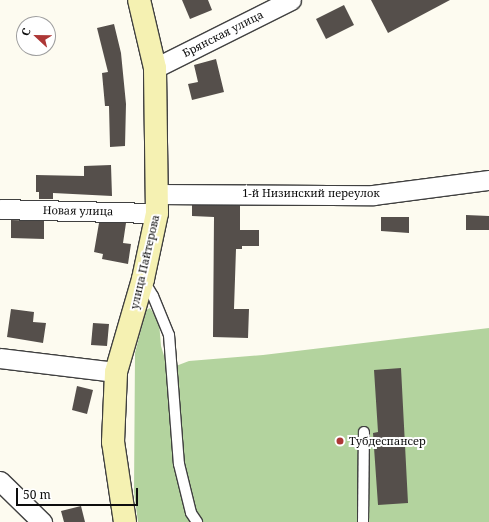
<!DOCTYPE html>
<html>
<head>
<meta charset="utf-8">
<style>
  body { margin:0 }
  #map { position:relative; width:489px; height:522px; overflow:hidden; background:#fdfbf0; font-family:"Noto Serif",serif }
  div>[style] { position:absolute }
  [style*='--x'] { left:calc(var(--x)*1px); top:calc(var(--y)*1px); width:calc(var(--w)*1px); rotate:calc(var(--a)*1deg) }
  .forest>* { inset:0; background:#b3d39e }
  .building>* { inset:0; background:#554f4b }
  .roads { filter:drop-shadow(1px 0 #404040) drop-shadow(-1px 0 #404040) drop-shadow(0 1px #404040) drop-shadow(0 -1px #404040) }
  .lane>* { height:10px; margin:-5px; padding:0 5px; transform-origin:5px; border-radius:5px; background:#fff }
  .street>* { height:19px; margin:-9.5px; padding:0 9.5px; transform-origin:9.5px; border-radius:9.5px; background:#fff }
  .secondary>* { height:22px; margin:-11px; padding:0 11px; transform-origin:11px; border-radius:11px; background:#f5f1b2 }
  .dots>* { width:11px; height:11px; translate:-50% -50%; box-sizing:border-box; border:2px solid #fff; border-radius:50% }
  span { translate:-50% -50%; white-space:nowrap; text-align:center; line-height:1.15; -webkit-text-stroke:4px #fff; paint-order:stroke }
  .street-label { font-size:11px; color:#0d0d0d }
  .poi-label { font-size:11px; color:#0d0d0d }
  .left { translate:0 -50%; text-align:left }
  .north { position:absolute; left:16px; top:16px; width:40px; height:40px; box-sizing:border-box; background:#fff; border:1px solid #9e9e9e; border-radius:50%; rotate:292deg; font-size:11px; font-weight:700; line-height:16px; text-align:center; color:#0d0d0d }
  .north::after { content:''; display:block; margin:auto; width:14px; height:18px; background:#ad3736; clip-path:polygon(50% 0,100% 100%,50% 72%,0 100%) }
  .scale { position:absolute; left:16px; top:488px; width:122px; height:18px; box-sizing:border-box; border:2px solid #0d0d0d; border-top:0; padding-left:5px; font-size:12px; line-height:14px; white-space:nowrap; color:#0d0d0d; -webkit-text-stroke:3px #fff; paint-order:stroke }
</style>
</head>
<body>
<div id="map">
  <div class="forest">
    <div style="clip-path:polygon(150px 308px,159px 322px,161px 346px,168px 369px,189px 361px,263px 355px,489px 328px,489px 522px,138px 522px,134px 492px,135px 353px,146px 310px)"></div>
  </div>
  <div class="building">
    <div style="clip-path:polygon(182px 0,208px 0,212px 10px,190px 19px)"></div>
    <div style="clip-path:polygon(371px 0,450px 0,388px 33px)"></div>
    <div style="clip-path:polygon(344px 5px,354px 25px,326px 39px,316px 19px)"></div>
    <div style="clip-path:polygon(114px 24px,121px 53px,126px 104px,125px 146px,110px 147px,109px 106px,105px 106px,102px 73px,108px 72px,97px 28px)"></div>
    <div style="clip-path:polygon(216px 59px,224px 92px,192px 100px,188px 84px,198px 82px,194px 65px)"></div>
    <div style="clip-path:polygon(111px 165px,112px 196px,53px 193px,53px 199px,39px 199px,39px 192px,36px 192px,36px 175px,84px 176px,84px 166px)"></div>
    <div style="clip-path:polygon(192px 205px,240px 205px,240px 230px,259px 230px,259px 246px,242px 246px,242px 249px,236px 249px,234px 309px,249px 309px,248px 338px,213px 337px,214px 217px,192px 216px)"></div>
    <div style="clip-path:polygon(466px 215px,489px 216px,489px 230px,466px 230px)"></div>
    <div style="clip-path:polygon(381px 217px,409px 217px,409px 233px,381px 231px)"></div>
    <div style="clip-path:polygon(11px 220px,44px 221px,44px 239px,11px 238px)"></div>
    <div style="clip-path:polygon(99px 223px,126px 223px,123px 243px,131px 244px,128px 264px,102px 259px,103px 254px,94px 252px)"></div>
    <div style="clip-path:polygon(11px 309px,34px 312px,33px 322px,46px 323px,43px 343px,7px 337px)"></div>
    <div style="clip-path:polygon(93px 323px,109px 324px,107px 346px,91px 345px)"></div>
    <div style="clip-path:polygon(401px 368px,408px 503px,378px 505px,373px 433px,378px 432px,374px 370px)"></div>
    <div style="clip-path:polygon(77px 386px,93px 390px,87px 414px,72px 410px)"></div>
    <div style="clip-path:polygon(81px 506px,85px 522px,64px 522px,61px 511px)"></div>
  </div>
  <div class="roads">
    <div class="lane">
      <div style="--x:144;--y:281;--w:17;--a:59"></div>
      <div style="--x:153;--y:296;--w:42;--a:67.7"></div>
      <div style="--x:169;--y:335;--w:129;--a:85.6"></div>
      <div style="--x:179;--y:464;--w:50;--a:76.2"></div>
      <div style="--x:191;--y:513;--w:11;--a:56"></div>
      <div style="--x:363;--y:522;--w:90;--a:-89.4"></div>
    </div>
    <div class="street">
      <div style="--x:155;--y:68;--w:152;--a:-26.6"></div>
      <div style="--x:155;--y:194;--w:218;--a:0.3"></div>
      <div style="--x:373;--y:195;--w:117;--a:-7.4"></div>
      <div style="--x:0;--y:209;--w:157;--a:1.5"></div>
      <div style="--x:0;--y:358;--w:117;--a:6.9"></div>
      <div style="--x:0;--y:481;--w:59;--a:44.3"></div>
    </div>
    <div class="secondary">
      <div style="--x:125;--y:522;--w:81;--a:-98.5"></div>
      <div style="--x:113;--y:442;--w:70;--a:-87.5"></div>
      <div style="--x:116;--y:372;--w:97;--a:-73.8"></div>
      <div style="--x:143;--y:279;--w:67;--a:-78"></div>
      <div style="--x:157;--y:213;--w:145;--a:-90.8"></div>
      <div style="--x:155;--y:68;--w:70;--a:-103.2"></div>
    </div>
  </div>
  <div class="dots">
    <div style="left:340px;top:441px;background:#ad3736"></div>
  </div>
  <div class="street-label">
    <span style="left:223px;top:34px;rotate:-27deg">Брянская улица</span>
    <span style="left:311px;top:193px">1-й Низинский переулок</span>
    <span style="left:78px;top:211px;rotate:1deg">Новая улица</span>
    <span style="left:145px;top:262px;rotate:-77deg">улица Пайтерова</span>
  </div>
  <div class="poi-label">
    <span class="left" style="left:349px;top:441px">Тубдеспансер</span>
  </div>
  <div class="north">С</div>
  <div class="scale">50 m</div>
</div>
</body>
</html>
